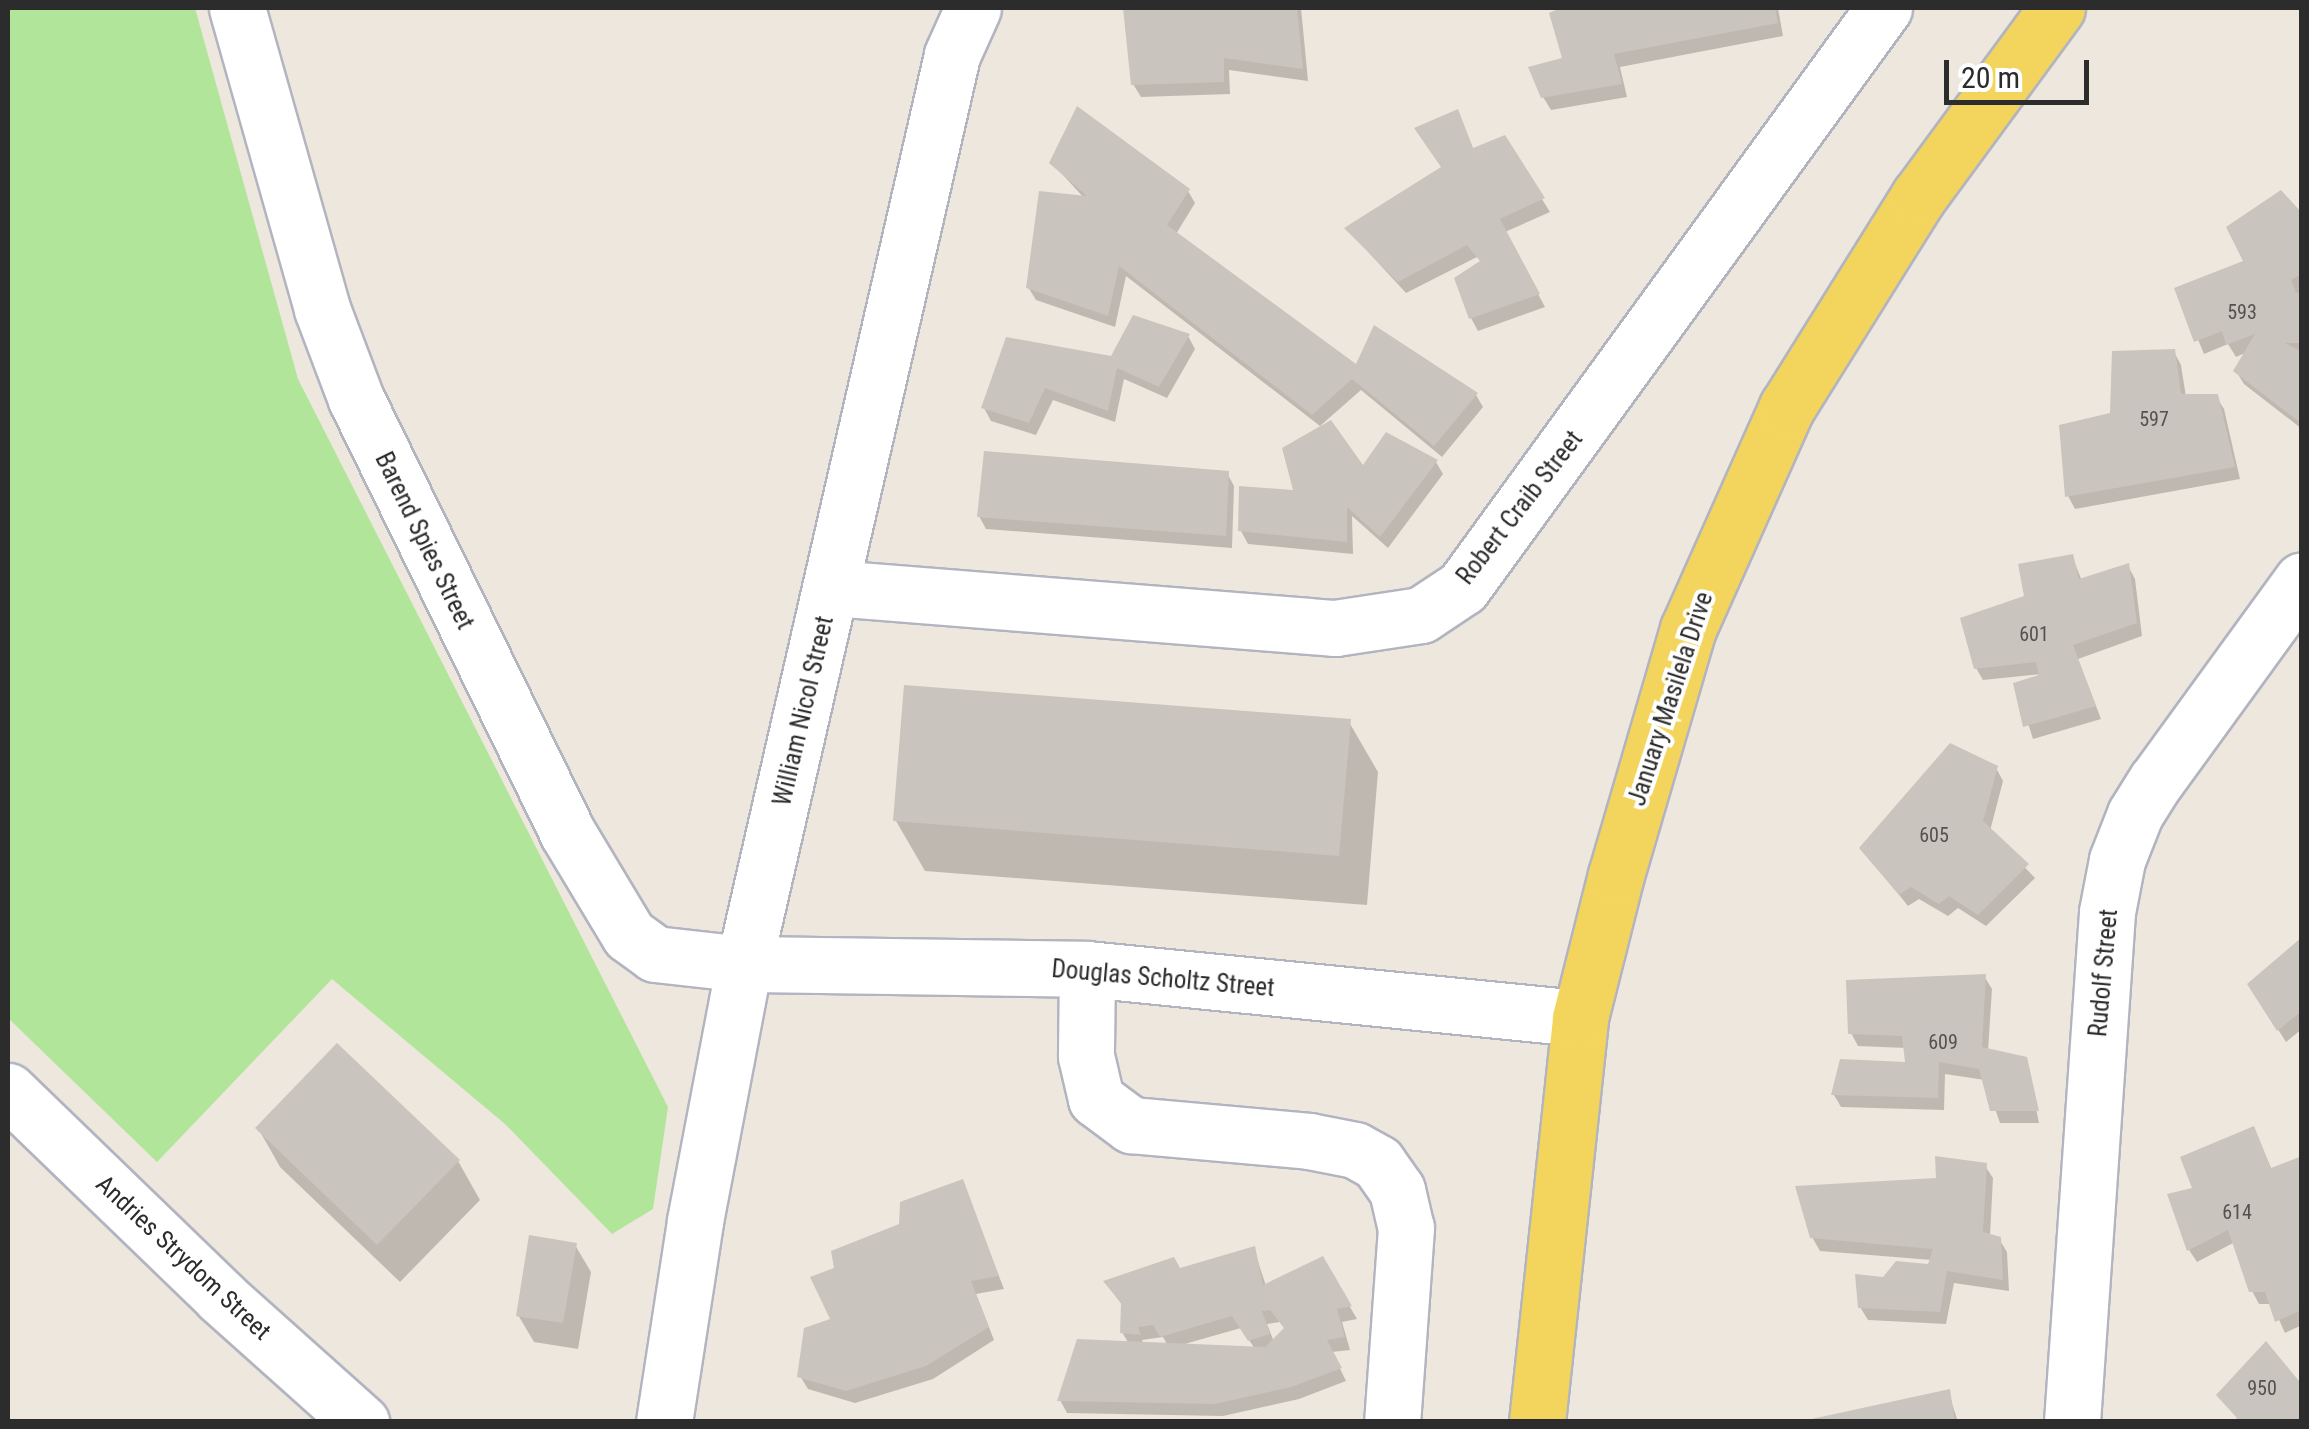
<!DOCTYPE html>
<html>
<head>
<meta charset="utf-8">
<style>
  body { margin:0 }
  #map { position:relative; width:2309px; height:1429px; overflow:hidden; background:#eee7de; font-family:"Roboto Condensed",sans-serif }
  div>[style] { position:absolute }
  [style*='--x'] { left:calc(var(--x)*1px); top:calc(var(--y)*1px); width:calc(var(--w)*1px); rotate:calc(var(--a)*1deg) }
  .green>* { inset:0; background:#b1e59a }
  .shadow>* { inset:0; background:#0003 }
  .building>* { inset:0; background:#c9c4bd }
  .roads { filter:drop-shadow(2px 0 #b2b4c0) drop-shadow(-2px 0 #b2b4c0) drop-shadow(0 2px #b2b4c0) drop-shadow(0 -2px #b2b4c0) }
  .minor>* { height:55px; margin:-27.5px; padding:0 27.5px; transform-origin:27.5px; border-radius:27.5px; background:#fff }
  .major>* { height:55px; margin:-27.5px; padding:0 27.5px; transform-origin:27.5px; border-radius:27.5px; background:#f3d55e }
  span { translate:-50% -50%; white-space:nowrap; text-align:center; line-height:1.15; -webkit-text-stroke:8px #fff; paint-order:stroke }
  .number-label { font-size:20px; color:#535250 }
  .number-label span { -webkit-text-stroke-width:0 }
  .street-label { font-size:25px; color:#2c2c2c }
  .frame { position:absolute; inset:0; border:10px solid #2c2c2c; pointer-events:none }
  .scale { position:absolute; left:1944px; top:60px; width:145px; height:45px; box-sizing:border-box; border:5px solid #2c2c2c; border-top:0; padding-left:12px; font-size:30px; line-height:35px; white-space:nowrap; color:#2c2c2c; -webkit-text-stroke:8px #fff; paint-order:stroke }
</style>
</head>
<body>
<div id="map">
  <div class="green">
    <div style="clip-path:polygon(8px 8px,195px 8px,298px 379px,668px 1107px,653px 1209px,612px 1234px,505px 1124px,332px 979px,157px 1162px,8px 1018px)"></div>
  </div>
  <div class="shadow">
    <div style="clip-path:polygon(1126px 8px,1301px 8px,1308px 81px,1229px 70px,1230px 94px,1141px 97px,1133px 84px)"></div>
    <div style="clip-path:polygon(1566px 8px,1778px 8px,1783px 36px,1620px 67px,1627px 97px,1551px 110px,1543px 97px,1565px 60px,1552px 15px)"></div>
    <div style="clip-path:polygon(1457px 112px,1474px 151px,1504px 138px,1550px 212px,1505px 232px,1545px 307px,1478px 331px,1471px 318px,1482px 263px,1477px 257px,1406px 293px,1347px 229px,1443px 169px)"></div>
    <div style="clip-path:polygon(1052px 163px,1188px 191px,1195px 203px,1176px 234px,1357px 368px,1476px 395px,1483px 407px,1442px 457px,1361px 390px,1320px 426px,1126px 276px,1115px 327px,1036px 300px,1028px 287px,1085px 199px)"></div>
    <div style="clip-path:polygon(2302px 217px,2302px 291px,2293px 296px,2302px 295px,2302px 429px,2244px 384px,2236px 371px,2247px 352px,2236px 357px,2228px 344px,2204px 354px,2177px 289px,2247px 263px)"></div>
    <div style="clip-path:polygon(1188px 336px,1195px 349px,1167px 398px,1124px 379px,1115px 422px,1053px 400px,1036px 435px,991px 421px,984px 408px,1113px 359px)"></div>
    <div style="clip-path:polygon(2174px 352px,2181px 365px,2186px 397px,2216px 396px,2224px 409px,2240px 479px,2075px 509px,2068px 496px,2113px 415px)"></div>
    <div style="clip-path:polygon(1436px 462px,1443px 474px,1388px 548px,1352px 516px,1353px 554px,1248px 544px,1241px 531px,1296px 493px,1363px 469px)"></div>
    <div style="clip-path:polygon(1227px 473px,1234px 486px,1232px 548px,986px 529px,979px 516px)"></div>
    <div style="clip-path:polygon(2072px 556px,2082px 581px,2128px 566px,2135px 579px,2142px 636px,2078px 659px,2101px 719px,2033px 739px,2016px 685px,2042px 674px,1983px 680px,1976px 668px,2027px 598px)"></div>
    <div style="clip-path:polygon(1349px 722px,1378px 772px,1367px 905px,925px 871px,896px 821px)"></div>
    <div style="clip-path:polygon(1996px 768px,2003px 781px,1990px 831px,2035px 878px,1986px 926px,1958px 908px,1948px 916px,1919px 899px,1908px 906px,1862px 848px)"></div>
    <div style="clip-path:polygon(2302px 940px,2302px 1029px,2286px 1042px,2258px 998px)"></div>
    <div style="clip-path:polygon(1984px 976px,1992px 989px,1988px 1051px,2026px 1060px,2039px 1123px,2000px 1123px,1985px 1080px,1945px 1074px,1944px 1110px,1841px 1107px,1834px 1095px,1908px 1064px,1906px 1048px,1858px 1046px,1851px 1033px)"></div>
    <div style="clip-path:polygon(258px 1128px,458px 1161px,480px 1200px,400px 1282px,280px 1167px)"></div>
    <div style="clip-path:polygon(2253px 1129px,2272px 1170px,2302px 1159px,2302px 1325px,2285px 1333px,2272px 1304px,2259px 1304px,2252px 1291px,2235px 1242px,2197px 1262px,2189px 1250px,2196px 1190px)"></div>
    <div style="clip-path:polygon(1985px 1166px,1993px 1178px,1990px 1236px,1999px 1239px,2007px 1252px,2009px 1291px,1954px 1283px,1946px 1324px,1868px 1320px,1860px 1307px,1884px 1280px,1929px 1267px,1932px 1260px,1820px 1251px,1812px 1237px,1939px 1180px)"></div>
    <div style="clip-path:polygon(962px 1182px,1004px 1289px,976px 1294px,994px 1340px,933px 1379px,855px 1403px,808px 1389px,800px 1376px,833px 1321px,837px 1270px)"></div>
    <div style="clip-path:polygon(575px 1245px,591px 1272px,578px 1349px,534px 1342px,518px 1315px)"></div>
    <div style="clip-path:polygon(evenodd,1254px 1249px,1266px 1286px,1322px 1259px,1357px 1319px,1342px 1322px,1350px 1350px,1332px 1352px,1346px 1381px,1299px 1399px,1223px 1416px,1067px 1413px,1060px 1400px,1129px 1344px,1122px 1332px,1123px 1306px,1114px 1294px,1254px 1249px,1280px 1322px,1286px 1330px,1274px 1342px,1267px 1324px,1280px 1322px,1254px 1249px,1241px 1328px,1255px 1349px,1181px 1345px,1241px 1328px,1254px 1249px,1163px 1337px,1168px 1346px,1144px 1345px,1142px 1340px,1163px 1337px)"></div>
    <div style="clip-path:polygon(1948px 1391px,1958px 1422px,1811px 1422px)"></div>
  </div>
  <div class="building">
    <div style="clip-path:polygon(1123px 8px,1297px 8px,1303px 69px,1224px 58px,1224px 82px,1131px 85px)"></div>
    <div style="clip-path:polygon(1560px 8px,1775px 8px,1778px 23px,1614px 54px,1622px 84px,1541px 98px,1528px 67px,1562px 58px,1549px 13px)"></div>
    <div style="clip-path:polygon(1077px 106px,1190px 189px,1167px 225px,1356px 364px,1374px 325px,1478px 393px,1434px 446px,1352px 379px,1312px 415px,1119px 266px,1108px 316px,1026px 288px,1039px 191px,1087px 196px,1049px 163px)"></div>
    <div style="clip-path:polygon(1458px 109px,1473px 148px,1505px 135px,1545px 198px,1500px 219px,1540px 294px,1469px 319px,1454px 278px,1480px 261px,1467px 245px,1398px 282px,1344px 228px,1441px 167px,1414px 128px)"></div>
    <div style="clip-path:polygon(2281px 190px,2302px 213px,2302px 274px,2291px 280px,2296px 293px,2302px 292px,2302px 343px,2285px 343px,2302px 352px,2302px 424px,2233px 371px,2255px 334px,2226px 345px,2222px 331px,2194px 342px,2174px 288px,2243px 261px,2226px 227px)"></div>
    <div style="clip-path:polygon(1133px 315px,1190px 334px,1159px 387px,1117px 368px,1108px 411px,1045px 388px,1029px 423px,981px 408px,1006px 337px,1111px 356px)"></div>
    <div style="clip-path:polygon(2175px 349px,2181px 394px,2218px 394px,2235px 467px,2065px 497px,2059px 425px,2110px 413px,2112px 351px)"></div>
    <div style="clip-path:polygon(1331px 420px,1363px 465px,1386px 432px,1438px 460px,1380px 537px,1347px 507px,1347px 542px,1238px 531px,1239px 486px,1293px 490px,1282px 448px)"></div>
    <div style="clip-path:polygon(984px 451px,1229px 471px,1226px 536px,977px 517px)"></div>
    <div style="clip-path:polygon(2073px 554px,2079px 579px,2129px 563px,2137px 623px,2073px 645px,2096px 706px,2023px 727px,2013px 683px,2039px 675px,2036px 662px,1974px 669px,1960px 618px,2024px 596px,2018px 564px)"></div>
    <div style="clip-path:polygon(904px 685px,1351px 719px,1339px 856px,893px 821px)"></div>
    <div style="clip-path:polygon(1950px 743px,1998px 766px,1983px 821px,2029px 864px,1978px 915px,1949px 896px,1939px 904px,1911px 887px,1899px 895px,1859px 848px)"></div>
    <div style="clip-path:polygon(2302px 937px,2302px 1011px,2277px 1031px,2247px 984px)"></div>
    <div style="clip-path:polygon(1986px 974px,1982px 1047px,2027px 1057px,2039px 1111px,1990px 1111px,1979px 1069px,1939px 1062px,1938px 1098px,1831px 1095px,1840px 1059px,1905px 1062px,1902px 1036px,1848px 1034px,1846px 980px)"></div>
    <div style="clip-path:polygon(337px 1043px,460px 1160px,377px 1245px,255px 1128px)"></div>
    <div style="clip-path:polygon(2254px 1126px,2271px 1168px,2302px 1156px,2302px 1310px,2275px 1322px,2265px 1292px,2249px 1292px,2228px 1230px,2187px 1251px,2167px 1194px,2192px 1188px,2180px 1157px)"></div>
    <div style="clip-path:polygon(1935px 1156px,1987px 1163px,1983px 1232px,2001px 1237px,2003px 1280px,1947px 1271px,1940px 1312px,1858px 1308px,1855px 1274px,1883px 1277px,1896px 1261px,1928px 1264px,1933px 1249px,1810px 1238px,1795px 1186px,1936px 1178px)"></div>
    <div style="clip-path:polygon(963px 1179px,999px 1276px,971px 1281px,989px 1327px,926px 1366px,846px 1391px,797px 1377px,804px 1328px,830px 1319px,810px 1277px,834px 1268px,831px 1251px,899px 1224px,900px 1202px)"></div>
    <div style="clip-path:polygon(529px 1235px,577px 1243px,563px 1323px,516px 1316px)"></div>
    <div style="clip-path:polygon(1255px 1246px,1263px 1285px,1323px 1256px,1352px 1306px,1337px 1309px,1345px 1337px,1327px 1340px,1342px 1368px,1291px 1387px,1215px 1404px,1057px 1401px,1077px 1339px,1265px 1347px,1284px 1328px,1270px 1310px,1262px 1311px,1270px 1334px,1248px 1341px,1232px 1316px,1160px 1337px,1153px 1325px,1138px 1327px,1141px 1335px,1120px 1333px,1121px 1303px,1103px 1281px,1174px 1257px,1180px 1268px)"></div>
    <div style="clip-path:polygon(2266px 1341px,2299px 1381px,2302px 1378px,2302px 1422px,2232px 1422px,2237px 1418px,2216px 1395px)"></div>
    <div style="clip-path:polygon(1950px 1389px,1955px 1422px,1807px 1422px,1807px 1420px)"></div>
  </div>
  <div class="roads">
    <div class="minor">
      <div style="--x:237;--y:8;--w:313;--a:74.2"></div>
      <div style="--x:322;--y:309;--w:96;--a:69.3"></div>
      <div style="--x:356;--y:399;--w:482;--a:64"></div>
      <div style="--x:567;--y:832;--w:120;--a:59"></div>
      <div style="--x:629;--y:935;--w:32;--a:36"></div>
      <div style="--x:655;--y:954;--w:90;--a:6.4"></div>
      <div style="--x:744;--y:964;--w:343;--a:0.8"></div>
      <div style="--x:1087;--y:969;--w:495;--a:5.7"></div>
      <div style="--x:833;--y:588;--w:504;--a:4.56"></div>
      <div style="--x:1335;--y:628;--w:87;--a:-8.6"></div>
      <div style="--x:1421;--y:615;--w:50;--a:-33.7"></div>
      <div style="--x:1463;--y:587;--w:716;--a:-53.98"></div>
      <div style="--x:1087;--y:969;--w:87;--a:90.7"></div>
      <div style="--x:1086;--y:1056;--w:44;--a:76.9"></div>
      <div style="--x:1096;--y:1099;--w:44;--a:36.6"></div>
      <div style="--x:1131;--y:1125;--w:179;--a:5.1"></div>
      <div style="--x:1309;--y:1141;--w:47;--a:11.1"></div>
      <div style="--x:1355;--y:1150;--w:26;--a:29"></div>
      <div style="--x:1378;--y:1163;--w:33;--a:55"></div>
      <div style="--x:1397;--y:1190;--w:39;--a:77"></div>
      <div style="--x:1406;--y:1228;--w:195;--a:94.1"></div>
      <div style="--x:8;--y:1091;--w:296;--a:44"></div>
      <div style="--x:221;--y:1297;--w:188;--a:41.8"></div>
      <div style="--x:664;--y:1422;--w:203;--a:-81.2"></div>
      <div style="--x:695;--y:1221;--w:262;--a:-79.2"></div>
      <div style="--x:744;--y:964;--w:932;--a:-77.11"></div>
      <div style="--x:952;--y:55;--w:51;--a:-65.9"></div>
      <div style="--x:2072;--y:1422;--w:511;--a:-86.07"></div>
      <div style="--x:2107;--y:912;--w:53;--a:-79.1"></div>
      <div style="--x:2117;--y:860;--w:49;--a:-68.6"></div>
      <div style="--x:2135;--y:814;--w:39;--a:-58"></div>
      <div style="--x:2156;--y:781;--w:248;--a:-54"></div>
    </div>
    <div class="major">
      <div style="--x:1537;--y:1422;--w:406;--a:-83.9"></div>
      <div style="--x:1580;--y:1018;--w:147;--a:-75.9"></div>
      <div style="--x:1616;--y:875;--w:256;--a:-73.7"></div>
      <div style="--x:1688;--y:629;--w:243;--a:-66"></div>
      <div style="--x:1787;--y:407;--w:249;--a:-58"></div>
      <div style="--x:1919;--y:196;--w:233;--a:-53.7"></div>
    </div>
  </div>
  <div class="number-label">
    <span style="left:2242px;top:312px">593</span>
    <span style="left:2154px;top:419px">597</span>
    <span style="left:2034px;top:634px">601</span>
    <span style="left:1934px;top:835px">605</span>
    <span style="left:1943px;top:1042px">609</span>
    <span style="left:2237px;top:1212px">614</span>
    <span style="left:2262px;top:1388px">950</span>
  </div>
  <div class="street-label">
    <span style="left:1520px;top:508px;rotate:-52deg">Robert Craib Street</span>
    <span style="left:424px;top:541px;rotate:64deg">Barend Spies Street</span>
    <span style="left:1671px;top:699px;rotate:-72deg">January Masilela Drive</span>
    <span style="left:804px;top:711px;rotate:-77deg">William Nicol Street</span>
    <span style="left:2104px;top:973px;rotate:-85deg">Rudolf Street</span>
    <span style="left:1163px;top:979px;rotate:5deg">Douglas Scholtz Street</span>
    <span style="left:183px;top:1258px;rotate:43deg">Andries Strydom Street</span>
  </div>
  <div class="frame"></div>
  <div class="scale">20 m</div>
</div>
</body>
</html>
